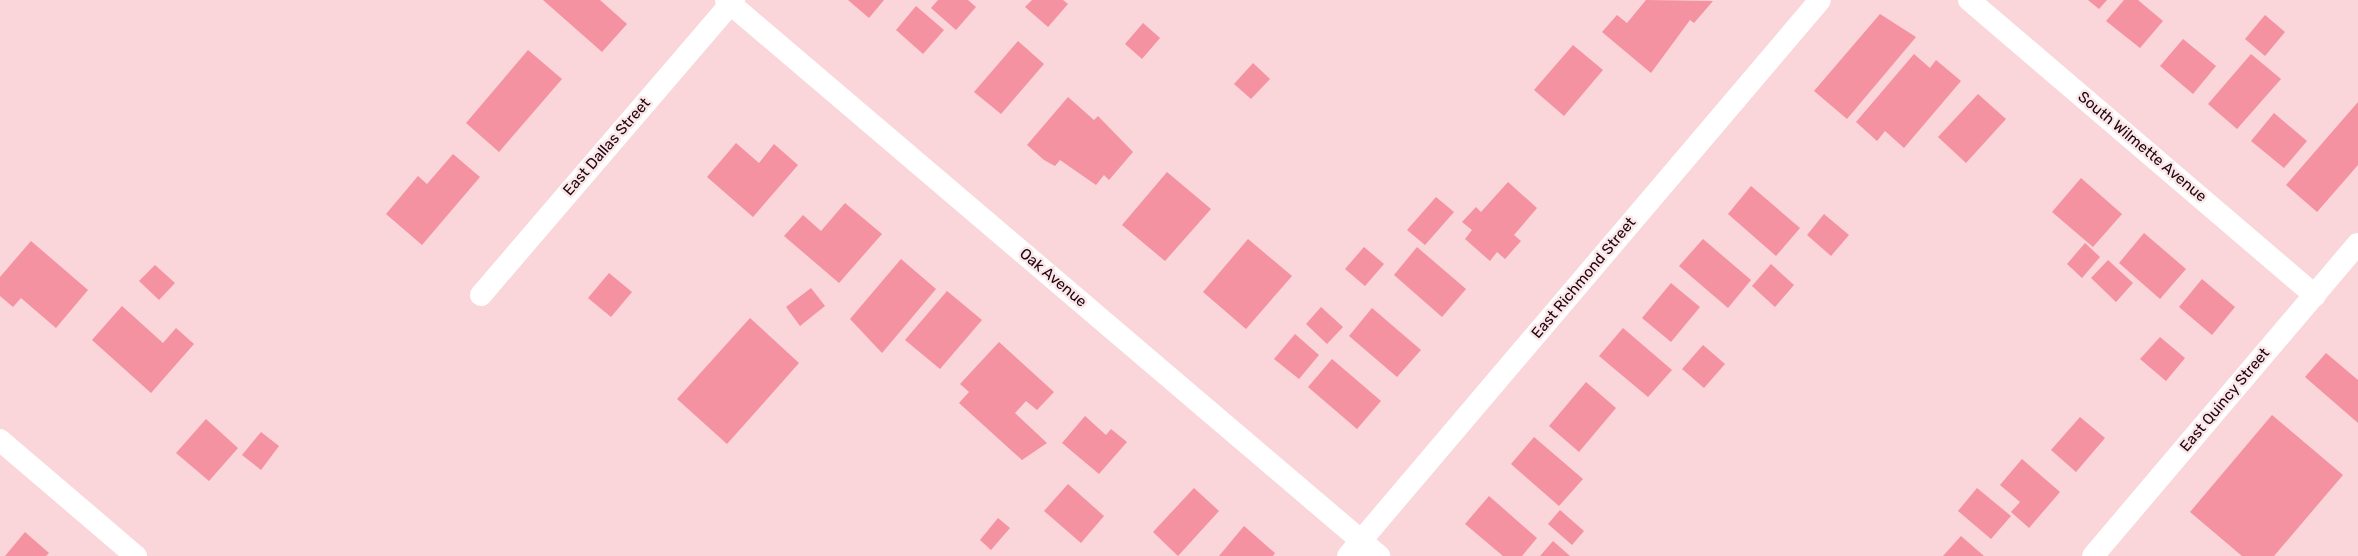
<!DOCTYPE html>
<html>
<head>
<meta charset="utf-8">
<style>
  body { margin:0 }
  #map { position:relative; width:2358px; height:556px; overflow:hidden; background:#fad5d9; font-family:Rubik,sans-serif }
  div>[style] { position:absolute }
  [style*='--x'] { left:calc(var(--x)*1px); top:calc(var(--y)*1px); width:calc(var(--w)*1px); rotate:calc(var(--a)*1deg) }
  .building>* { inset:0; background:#f492a1 }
  .street>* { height:22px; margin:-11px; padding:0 11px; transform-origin:11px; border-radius:11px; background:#fff }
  span { translate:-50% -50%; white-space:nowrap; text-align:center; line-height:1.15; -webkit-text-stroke:5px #fae7e9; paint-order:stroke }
  .street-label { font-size:15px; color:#22050b }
</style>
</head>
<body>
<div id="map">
  <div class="building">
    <div style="clip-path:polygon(543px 0,600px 0,627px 24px,602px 52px)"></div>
    <div style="clip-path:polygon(848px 0,884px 0,869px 18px)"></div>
    <div style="clip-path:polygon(938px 0,968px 0,976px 7px,956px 30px,931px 8px)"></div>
    <div style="clip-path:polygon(1032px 0,1063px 0,1068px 4px,1048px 27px,1025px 7px)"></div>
    <div style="clip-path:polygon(1646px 0,1713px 1px,1694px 23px,1690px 20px,1651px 73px,1602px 32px,1617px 15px,1627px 23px)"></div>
    <div style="clip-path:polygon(2088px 0,2107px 0,2099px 9px)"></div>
    <div style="clip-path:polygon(2124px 0,2138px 0,2163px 21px,2140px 48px,2106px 21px)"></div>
    <div style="clip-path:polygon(916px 6px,944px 30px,923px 54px,896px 30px)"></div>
    <div style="clip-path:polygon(1880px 14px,1916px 37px,1847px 119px,1814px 91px)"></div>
    <div style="clip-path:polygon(2265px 15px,2285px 32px,2265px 56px,2245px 39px)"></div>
    <div style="clip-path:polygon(1143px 23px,1160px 38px,1142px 59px,1125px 44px)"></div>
    <div style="clip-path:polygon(2183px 39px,2216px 66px,2193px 94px,2160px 66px)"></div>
    <div style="clip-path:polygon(1018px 41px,1044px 64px,1001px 114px,974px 92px)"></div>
    <div style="clip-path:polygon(1573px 45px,1603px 70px,1564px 116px,1534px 90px)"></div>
    <div style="clip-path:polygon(528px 50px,562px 79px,499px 152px,466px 123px)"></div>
    <div style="clip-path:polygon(1914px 54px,1930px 68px,1936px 60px,1961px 81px,1904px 148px,1885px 131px,1877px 141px,1856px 122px)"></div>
    <div style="clip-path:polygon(2251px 54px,2281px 79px,2237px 129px,2208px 104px)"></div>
    <div style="clip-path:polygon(1253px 63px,1270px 79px,1251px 99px,1234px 84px)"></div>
    <div style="clip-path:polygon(1978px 94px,2006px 119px,1966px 163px,1938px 137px)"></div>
    <div style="clip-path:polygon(1068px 97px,1094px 120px,1098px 116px,1133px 152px,1109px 180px,1104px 175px,1096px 185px,1060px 160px,1055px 166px,1044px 160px,1027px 145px)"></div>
    <div style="clip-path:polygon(2358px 102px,2358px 165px,2317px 212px,2286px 185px)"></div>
    <div style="clip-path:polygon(2274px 113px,2307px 141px,2284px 168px,2251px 141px)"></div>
    <div style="clip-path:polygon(736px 143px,759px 163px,774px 144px,798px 165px,753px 217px,707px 177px)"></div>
    <div style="clip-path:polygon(453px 154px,480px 177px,422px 245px,386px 214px,418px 176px,427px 184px)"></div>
    <div style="clip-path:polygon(1167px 172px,1211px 209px,1165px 261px,1122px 225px)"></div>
    <div style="clip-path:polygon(2081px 178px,2122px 214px,2093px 247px,2052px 212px)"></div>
    <div style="clip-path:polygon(1508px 182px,1537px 208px,1514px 235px,1521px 241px,1505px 259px,1497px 252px,1490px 261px,1465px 239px,1472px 230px,1462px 222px,1476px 207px,1481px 212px)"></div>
    <div style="clip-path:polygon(1751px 186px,1800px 228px,1776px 256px,1728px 214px)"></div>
    <div style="clip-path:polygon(1436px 197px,1454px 212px,1425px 245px,1407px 230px)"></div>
    <div style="clip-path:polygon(845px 203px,882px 234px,839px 283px,784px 236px,803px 215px,821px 231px)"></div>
    <div style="clip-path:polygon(1824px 214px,1849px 235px,1831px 256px,1807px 235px)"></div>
    <div style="clip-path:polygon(2144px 233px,2186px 269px,2160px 299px,2119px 263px)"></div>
    <div style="clip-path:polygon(1248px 239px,1292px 276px,1246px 329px,1203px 292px)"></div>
    <div style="clip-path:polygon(1703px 239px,1751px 280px,1728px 308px,1679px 266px)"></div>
    <div style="clip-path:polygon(31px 241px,88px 290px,56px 328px,21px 298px,13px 307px,0 296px,0 277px)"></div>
    <div style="clip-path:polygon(2085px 243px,2100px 257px,2082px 278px,2067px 264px)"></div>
    <div style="clip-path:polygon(1364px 247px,1384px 264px,1365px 286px,1345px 269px)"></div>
    <div style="clip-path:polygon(1417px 247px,1466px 289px,1442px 317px,1394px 275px)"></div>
    <div style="clip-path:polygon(901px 259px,936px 289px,882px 353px,850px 319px)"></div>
    <div style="clip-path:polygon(2108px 260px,2133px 283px,2116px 302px,2091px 278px)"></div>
    <div style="clip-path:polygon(1771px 264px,1794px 285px,1775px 307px,1752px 286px)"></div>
    <div style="clip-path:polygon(155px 265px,175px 283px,159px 300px,139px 281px)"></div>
    <div style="clip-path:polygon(609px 273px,632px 292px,611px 317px,588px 298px)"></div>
    <div style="clip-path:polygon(2202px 279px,2235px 307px,2212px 335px,2179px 307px)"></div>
    <div style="clip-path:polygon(1671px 283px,1700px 307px,1671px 342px,1642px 318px)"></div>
    <div style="clip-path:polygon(811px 288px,825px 306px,800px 326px,786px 307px)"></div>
    <div style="clip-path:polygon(947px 291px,982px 320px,940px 369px,905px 340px)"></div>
    <div style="clip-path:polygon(122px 306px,163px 343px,176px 328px,194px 344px,151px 393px,92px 340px)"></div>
    <div style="clip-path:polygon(1321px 307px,1343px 327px,1327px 344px,1306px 324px)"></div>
    <div style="clip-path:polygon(1372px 308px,1421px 350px,1397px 377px,1349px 336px)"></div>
    <div style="clip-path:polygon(750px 318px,799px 363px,727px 444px,677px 399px)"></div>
    <div style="clip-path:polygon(1623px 328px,1672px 370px,1648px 397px,1599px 356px)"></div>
    <div style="clip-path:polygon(1295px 334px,1319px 355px,1299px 379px,1274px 359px)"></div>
    <div style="clip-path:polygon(2160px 337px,2185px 358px,2166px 381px,2140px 359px)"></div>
    <div style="clip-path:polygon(999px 342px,1054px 392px,1037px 410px,1026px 401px,1015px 413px,1047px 443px,1022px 460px,959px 403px,969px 392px,960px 384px)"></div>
    <div style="clip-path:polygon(1703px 345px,1725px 364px,1704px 388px,1682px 369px)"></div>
    <div style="clip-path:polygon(2326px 353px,2358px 380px,2358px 423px,2305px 377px)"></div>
    <div style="clip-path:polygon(1332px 359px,1381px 401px,1357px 429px,1308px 387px)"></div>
    <div style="clip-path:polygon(1586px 382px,1616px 408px,1579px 452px,1549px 426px)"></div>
    <div style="clip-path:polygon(2272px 415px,2343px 475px,2274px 556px,2242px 556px,2190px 512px)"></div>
    <div style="clip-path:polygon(1085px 416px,1106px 435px,1111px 429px,1127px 442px,1099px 474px,1062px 443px)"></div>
    <div style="clip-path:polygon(2080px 417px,2105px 438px,2076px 472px,2051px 450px)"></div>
    <div style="clip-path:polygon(206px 419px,238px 448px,209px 481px,176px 453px)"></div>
    <div style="clip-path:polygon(261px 432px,279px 446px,261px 470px,242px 455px)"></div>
    <div style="clip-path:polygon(1534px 437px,1583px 479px,1559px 506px,1511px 464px)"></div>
    <div style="clip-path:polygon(2022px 459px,2060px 492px,2029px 528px,2011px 512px,2020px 502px,2000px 485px)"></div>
    <div style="clip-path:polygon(1068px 484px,1104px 516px,1081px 543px,1044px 511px)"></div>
    <div style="clip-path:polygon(1194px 488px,1219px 511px,1178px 556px,1153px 532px)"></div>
    <div style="clip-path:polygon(1977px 488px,2011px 516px,1991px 539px,1958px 511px)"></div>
    <div style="clip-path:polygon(1489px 496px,1537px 538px,1522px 556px,1503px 556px,1465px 524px)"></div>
    <div style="clip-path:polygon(1560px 510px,1584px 531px,1572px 545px,1548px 524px)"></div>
    <div style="clip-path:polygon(998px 518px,1010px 528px,991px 550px,980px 540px)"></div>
    <div style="clip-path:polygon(1244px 526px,1275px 553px,1273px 556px,1219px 556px)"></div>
    <div style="clip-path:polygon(25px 532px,49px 553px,46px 556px,5px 556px)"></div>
    <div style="clip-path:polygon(1961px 536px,1984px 556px,1943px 556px)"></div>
    <div style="clip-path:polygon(1553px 541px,1570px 556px,1540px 556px)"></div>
  </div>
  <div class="street">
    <div style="--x:726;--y:0;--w:858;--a:40.41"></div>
    <div style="--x:1969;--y:0;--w:455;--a:40.5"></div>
    <div style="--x:481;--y:295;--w:389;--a:-49.4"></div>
    <div style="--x:0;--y:440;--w:179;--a:40.5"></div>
    <div style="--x:1348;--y:556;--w:729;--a:-49.67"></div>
    <div style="--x:2093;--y:556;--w:409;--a:-49.7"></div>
  </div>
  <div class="street-label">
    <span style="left:607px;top:147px;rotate:-49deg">East Dallas Street</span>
    <span style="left:2142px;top:147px;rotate:40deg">South Wilmette Avenue</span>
    <span style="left:1053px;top:278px;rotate:40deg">Oak Avenue</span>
    <span style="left:1584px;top:278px;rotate:-50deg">East Richmond Street</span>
    <span style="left:2225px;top:400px;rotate:-50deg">East Quincy Street</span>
  </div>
</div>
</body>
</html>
